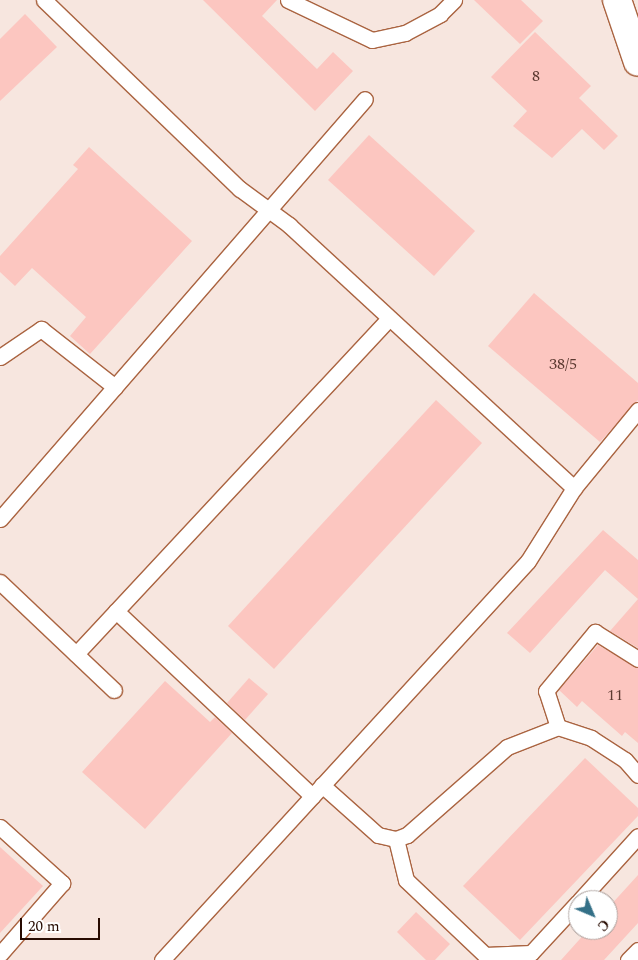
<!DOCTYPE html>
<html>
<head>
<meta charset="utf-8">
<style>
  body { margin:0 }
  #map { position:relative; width:638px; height:960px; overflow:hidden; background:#f7e6df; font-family:Spectral,serif }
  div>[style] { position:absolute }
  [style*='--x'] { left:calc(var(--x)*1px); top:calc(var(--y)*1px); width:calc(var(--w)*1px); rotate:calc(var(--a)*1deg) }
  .building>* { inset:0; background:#fcc6c0 }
  .roads { filter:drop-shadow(1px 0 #aa6441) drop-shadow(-1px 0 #aa6441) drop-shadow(0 1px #aa6441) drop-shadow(0 -1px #aa6441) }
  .lane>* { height:15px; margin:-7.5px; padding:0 7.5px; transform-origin:7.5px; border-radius:7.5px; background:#fff }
  .street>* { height:28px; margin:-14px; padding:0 14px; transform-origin:14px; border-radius:14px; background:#fff }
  span { translate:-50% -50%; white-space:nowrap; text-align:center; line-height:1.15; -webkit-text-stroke:4.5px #fff; paint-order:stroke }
  .number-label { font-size:16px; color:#5c3a31 }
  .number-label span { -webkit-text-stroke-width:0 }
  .north { position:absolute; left:568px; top:890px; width:50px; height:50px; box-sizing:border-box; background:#fff; border:1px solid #a99d99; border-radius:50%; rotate:135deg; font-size:14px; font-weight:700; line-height:20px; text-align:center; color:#270b01 }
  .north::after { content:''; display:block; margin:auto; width:18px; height:22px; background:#347087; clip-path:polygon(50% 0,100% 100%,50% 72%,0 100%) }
  .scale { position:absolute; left:20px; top:918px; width:80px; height:22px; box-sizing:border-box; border:2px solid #270b01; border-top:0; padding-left:6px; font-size:15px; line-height:18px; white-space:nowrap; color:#270b01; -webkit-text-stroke:4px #fff; paint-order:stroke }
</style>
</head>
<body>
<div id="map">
  <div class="building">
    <div style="clip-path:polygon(203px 0,277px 0,262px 16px,317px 69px,333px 52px,353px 71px,315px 111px)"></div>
    <div style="clip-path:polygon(474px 0,521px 0,543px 21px,520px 44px)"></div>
    <div style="clip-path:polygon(25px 14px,57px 47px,0 101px,0 39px)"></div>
    <div style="clip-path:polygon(535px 32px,591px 86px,579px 98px,618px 136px,604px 150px,582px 129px,552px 158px,513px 126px,527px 111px,491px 77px)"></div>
    <div style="clip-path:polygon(369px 135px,475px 231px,434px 276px,328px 180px)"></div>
    <div style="clip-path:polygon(89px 147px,192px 241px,90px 354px,70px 336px,86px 317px,32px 268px,15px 286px,0 272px,0 256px,78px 169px,73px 165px)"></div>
    <div style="clip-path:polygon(534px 293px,638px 383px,638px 400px,600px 442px,488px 346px)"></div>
    <div style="clip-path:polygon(436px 400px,482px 443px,274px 669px,228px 626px)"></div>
    <div style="clip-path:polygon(603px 530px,638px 560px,638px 648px,610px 631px,638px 599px,605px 570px,530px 653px,507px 633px)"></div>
    <div style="clip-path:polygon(598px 645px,638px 668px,638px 743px,625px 732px,622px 736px,582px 701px,577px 707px,559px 690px)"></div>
    <div style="clip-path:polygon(249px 678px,268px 694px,245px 720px,227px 703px)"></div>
    <div style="clip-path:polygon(165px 681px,210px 722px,215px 717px,232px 733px,145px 829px,82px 772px)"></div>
    <div style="clip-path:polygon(585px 758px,638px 808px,638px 816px,520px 940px,463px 886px)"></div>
    <div style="clip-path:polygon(0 847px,43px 886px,0 933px)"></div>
    <div style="clip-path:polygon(638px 875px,638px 923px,604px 960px,561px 960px,588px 930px,608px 930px,608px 908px)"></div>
    <div style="clip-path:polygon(416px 912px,450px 944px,435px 960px,426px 960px,397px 932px)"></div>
  </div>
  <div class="roads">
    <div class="lane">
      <div style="--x:44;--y:0;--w:272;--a:44"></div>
      <div style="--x:240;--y:189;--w:61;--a:36.3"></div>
      <div style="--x:289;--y:225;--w:388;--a:42.7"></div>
      <div style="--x:288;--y:0;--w:93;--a:25.5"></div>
      <div style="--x:372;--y:40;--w:34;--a:-12"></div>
      <div style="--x:405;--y:33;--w:40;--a:-28"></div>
      <div style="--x:440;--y:14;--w:20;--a:-45"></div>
      <div style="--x:0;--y:357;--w:50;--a:-34.3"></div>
      <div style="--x:41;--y:329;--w:94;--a:38.1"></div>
      <div style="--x:0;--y:519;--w:556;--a:-49.01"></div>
      <div style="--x:0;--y:582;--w:157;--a:43.5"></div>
      <div style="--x:116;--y:611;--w:270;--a:43.3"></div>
      <div style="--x:76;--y:654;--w:459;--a:-47"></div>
      <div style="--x:558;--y:727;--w:38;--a:-108"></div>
      <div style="--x:546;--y:691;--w:77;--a:-50.3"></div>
      <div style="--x:595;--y:632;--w:51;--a:32.1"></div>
      <div style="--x:322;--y:785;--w:75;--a:41.8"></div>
      <div style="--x:378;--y:835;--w:18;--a:13"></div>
      <div style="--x:396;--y:839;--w:12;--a:-20"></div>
      <div style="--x:407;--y:835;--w:133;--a:-41.3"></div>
      <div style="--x:507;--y:747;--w:55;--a:-21.4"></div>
      <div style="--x:558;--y:727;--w:35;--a:18"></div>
      <div style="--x:591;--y:738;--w:40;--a:32.9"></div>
      <div style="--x:625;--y:760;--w:20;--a:49"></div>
      <div style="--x:0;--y:827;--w:84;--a:42.1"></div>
      <div style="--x:62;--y:883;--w:94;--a:131.1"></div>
      <div style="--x:396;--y:839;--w:42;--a:76.3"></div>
      <div style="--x:406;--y:880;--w:109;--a:43.5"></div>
      <div style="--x:485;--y:955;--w:46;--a:-2.5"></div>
      <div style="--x:531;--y:953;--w:69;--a:-47.3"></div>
      <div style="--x:580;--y:900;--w:86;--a:-47.8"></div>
      <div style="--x:162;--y:960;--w:541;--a:-47.47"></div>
      <div style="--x:528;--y:561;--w:86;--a:-57.8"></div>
      <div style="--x:574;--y:488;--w:101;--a:-50.6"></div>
      <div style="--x:628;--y:960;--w:14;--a:-45"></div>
    </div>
    <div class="street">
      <div style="--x:617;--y:0;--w:65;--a:71.3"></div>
    </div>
  </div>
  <div class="number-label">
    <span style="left:536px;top:76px">8</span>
    <span style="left:563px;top:364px">38/5</span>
    <span style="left:615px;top:695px">11</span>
  </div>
  <div class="north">С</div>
  <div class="scale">20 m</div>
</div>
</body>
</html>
